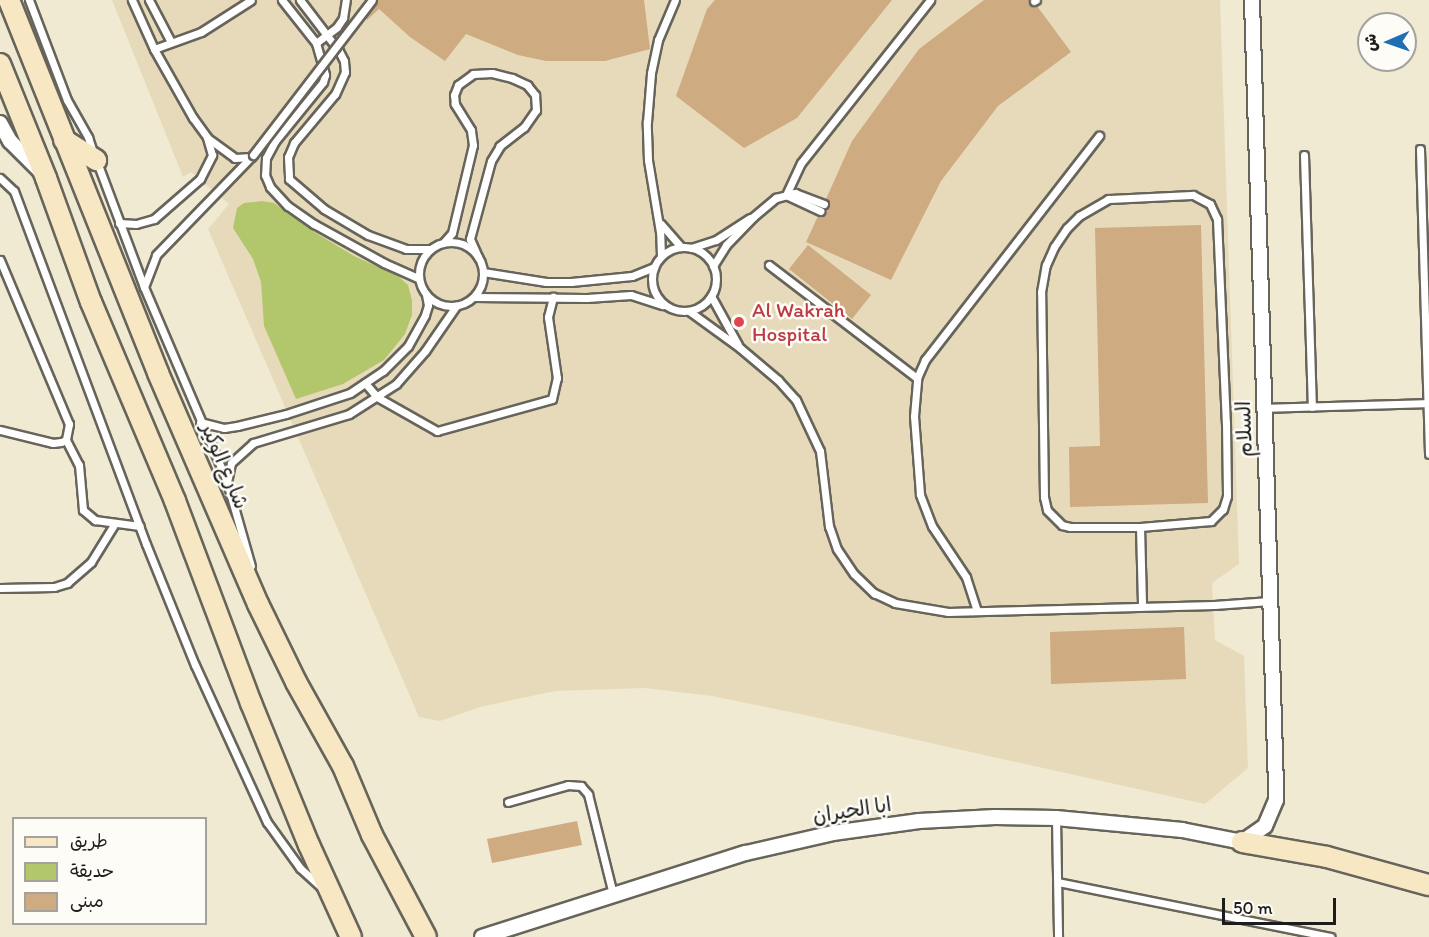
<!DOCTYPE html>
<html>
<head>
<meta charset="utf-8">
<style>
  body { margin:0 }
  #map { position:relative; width:1429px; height:937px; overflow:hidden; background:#efead1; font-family:Itim,"Playpen Sans Arabic",sans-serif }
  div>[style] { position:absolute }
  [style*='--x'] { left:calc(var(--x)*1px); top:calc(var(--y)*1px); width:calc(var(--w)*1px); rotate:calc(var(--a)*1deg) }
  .built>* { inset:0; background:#e7daba }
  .green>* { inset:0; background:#b2c76b }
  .building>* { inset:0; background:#ceab80 }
  .roads { filter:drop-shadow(2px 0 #66645b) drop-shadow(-2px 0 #66645b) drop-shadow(0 2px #66645b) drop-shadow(0 -2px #66645b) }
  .lane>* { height:7px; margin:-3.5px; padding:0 3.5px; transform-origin:3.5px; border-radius:3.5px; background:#fff }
  .lane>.ring { margin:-3.5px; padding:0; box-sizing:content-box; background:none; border:7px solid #fff; border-radius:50% }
  .street>* { height:14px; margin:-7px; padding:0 7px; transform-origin:7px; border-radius:7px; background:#fff }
  .secondary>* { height:20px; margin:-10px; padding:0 10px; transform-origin:10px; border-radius:10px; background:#f8e7c3 }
  .bridges { filter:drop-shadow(2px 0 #66645b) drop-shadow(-2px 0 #66645b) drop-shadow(0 2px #66645b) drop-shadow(0 -2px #66645b) }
  .lane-bridge>* { height:7px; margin:-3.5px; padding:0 3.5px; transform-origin:3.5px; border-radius:3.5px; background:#fff }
  .dots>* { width:16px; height:16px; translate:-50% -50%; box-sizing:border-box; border:3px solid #fdfcf7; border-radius:50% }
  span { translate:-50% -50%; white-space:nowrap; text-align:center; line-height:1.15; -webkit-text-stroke:5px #fdfcf7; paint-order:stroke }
  .health-label { font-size:21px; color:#be3a42 }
  .left { translate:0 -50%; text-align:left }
  .street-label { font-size:21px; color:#1c1c1c }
  .legend { position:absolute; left:12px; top:817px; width:195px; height:108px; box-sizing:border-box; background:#fdfcf7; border:2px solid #a3a29f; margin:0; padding:8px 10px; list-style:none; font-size:18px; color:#1c1c1c }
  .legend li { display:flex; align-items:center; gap:12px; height:30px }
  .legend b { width:30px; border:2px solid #a3a29f }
  .north { position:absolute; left:1357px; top:12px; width:60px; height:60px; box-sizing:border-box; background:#fdfcf7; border:2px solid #a3a29f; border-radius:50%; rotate:268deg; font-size:16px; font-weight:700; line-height:24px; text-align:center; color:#1c1c1c }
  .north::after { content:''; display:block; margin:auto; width:21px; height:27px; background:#1f6fb2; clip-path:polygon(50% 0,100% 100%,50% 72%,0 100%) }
  .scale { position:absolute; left:1222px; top:898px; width:114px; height:27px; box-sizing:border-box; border:3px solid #1c1c1c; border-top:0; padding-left:8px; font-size:18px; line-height:21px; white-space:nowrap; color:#1c1c1c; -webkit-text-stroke:4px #fdfcf7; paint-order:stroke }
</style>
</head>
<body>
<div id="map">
  <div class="built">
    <div style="clip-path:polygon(112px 0,1220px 0,1239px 564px,1212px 583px,1215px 640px,1244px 656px,1248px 768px,1205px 804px,805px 715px,712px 696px,644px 688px,555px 691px,480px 707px,440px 721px,419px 717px,208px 229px,229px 204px,191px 172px,183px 177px)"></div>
  </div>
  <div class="green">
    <div style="clip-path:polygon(262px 201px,274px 203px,311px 230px,354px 256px,398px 276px,408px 285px,412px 300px,412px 315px,405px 334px,384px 360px,343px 384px,296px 399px,264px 326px,261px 282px,253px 259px,233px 228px,237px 208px,244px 203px)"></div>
  </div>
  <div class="building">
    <div style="clip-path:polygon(378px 0,644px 0,650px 49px,605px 61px,546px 61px,518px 55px,466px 34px,445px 61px,410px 37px,379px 9px,367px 20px,366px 17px)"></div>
    <div style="clip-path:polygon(715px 0,892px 0,797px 118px,744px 148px,676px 96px,707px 9px)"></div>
    <div style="clip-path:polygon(984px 0,1029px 0,1031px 6px,1037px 6px,1071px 52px,998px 106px,941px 181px,891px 280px,806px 242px,818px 216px,824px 215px,829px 207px,826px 199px,852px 141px,919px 49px)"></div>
    <div style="clip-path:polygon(1201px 225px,1208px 503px,1070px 507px,1069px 447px,1100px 446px,1095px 228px)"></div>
    <div style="clip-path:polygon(808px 245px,871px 295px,852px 319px,789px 269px)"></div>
    <div style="clip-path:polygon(1184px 627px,1186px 679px,1051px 684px,1050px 632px)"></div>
    <div style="clip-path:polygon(577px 821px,582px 845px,492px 863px,487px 839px)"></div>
  </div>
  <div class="roads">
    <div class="lane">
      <div style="--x:29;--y:0;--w:107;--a:69.2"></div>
      <div style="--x:67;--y:100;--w:43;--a:60.4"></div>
      <div style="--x:88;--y:137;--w:16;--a:72"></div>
      <div style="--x:149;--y:0;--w:47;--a:62.4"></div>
      <div style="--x:282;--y:0;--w:55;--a:51.7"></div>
      <div style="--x:316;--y:43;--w:33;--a:74"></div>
      <div style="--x:325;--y:75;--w:7;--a:106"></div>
      <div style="--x:323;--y:82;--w:76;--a:129.1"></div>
      <div style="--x:275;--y:141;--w:19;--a:118"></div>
      <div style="--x:266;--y:158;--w:17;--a:93"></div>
      <div style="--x:265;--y:175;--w:13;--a:67"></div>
      <div style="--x:270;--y:187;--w:26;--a:47"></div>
      <div style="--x:288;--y:206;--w:32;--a:35"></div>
      <div style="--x:314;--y:224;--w:80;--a:29.1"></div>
      <div style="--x:384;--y:263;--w:37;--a:24"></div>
      <div style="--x:300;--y:0;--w:64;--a:52.6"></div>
      <div style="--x:339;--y:51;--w:11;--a:63"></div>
      <div style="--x:344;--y:61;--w:11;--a:85"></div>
      <div style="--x:345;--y:72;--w:24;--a:114"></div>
      <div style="--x:335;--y:94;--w:64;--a:129.9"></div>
      <div style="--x:294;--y:143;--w:15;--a:113"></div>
      <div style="--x:288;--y:157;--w:22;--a:87"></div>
      <div style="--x:289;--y:179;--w:46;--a:40.6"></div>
      <div style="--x:324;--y:209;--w:51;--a:30.6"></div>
      <div style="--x:368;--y:235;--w:40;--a:20.2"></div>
      <div style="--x:406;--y:249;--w:24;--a:0"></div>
      <div style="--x:1034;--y:1;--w:2;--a:-27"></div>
      <div style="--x:316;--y:43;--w:26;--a:-37"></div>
      <div style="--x:337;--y:27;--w:11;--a:-56"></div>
      <div style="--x:343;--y:18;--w:18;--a:-81"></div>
      <div style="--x:154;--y:49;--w:50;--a:-19.9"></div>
      <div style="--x:201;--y:32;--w:59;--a:-32.6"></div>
      <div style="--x:209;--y:139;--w:32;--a:36"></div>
      <div style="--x:235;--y:158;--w:16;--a:-4"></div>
      <div style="--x:1420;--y:149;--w:305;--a:88.3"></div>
      <div style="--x:1304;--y:155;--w:252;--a:88.2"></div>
      <div style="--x:97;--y:162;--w:134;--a:69.4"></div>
      <div style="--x:144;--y:287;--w:212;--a:66.9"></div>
      <div style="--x:227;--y:482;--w:87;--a:74.1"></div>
      <div style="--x:0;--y:178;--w:19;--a:43"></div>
      <div style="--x:14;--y:191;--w:377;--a:69.5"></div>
      <div style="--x:146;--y:544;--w:131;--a:68"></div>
      <div style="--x:195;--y:665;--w:173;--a:65.4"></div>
      <div style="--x:267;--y:822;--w:57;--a:54.3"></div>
      <div style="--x:300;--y:868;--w:27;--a:42"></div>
      <div style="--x:786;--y:195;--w:35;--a:-65"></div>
      <div style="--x:801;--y:163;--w:208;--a:-51.6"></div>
      <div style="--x:786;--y:195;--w:38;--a:25"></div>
      <div style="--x:1193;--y:195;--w:19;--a:28"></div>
      <div style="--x:1210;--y:204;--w:17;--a:65"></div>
      <div style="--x:1217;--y:219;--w:204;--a:87.5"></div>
      <div style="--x:1226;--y:423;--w:73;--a:89.2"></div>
      <div style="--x:1227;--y:496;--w:14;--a:107"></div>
      <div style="--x:1223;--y:509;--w:17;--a:135"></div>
      <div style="--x:1211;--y:521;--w:71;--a:175.2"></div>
      <div style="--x:1140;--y:527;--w:70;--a:180"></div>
      <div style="--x:1070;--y:527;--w:8;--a:-166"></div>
      <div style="--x:1062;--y:525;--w:21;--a:-135"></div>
      <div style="--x:1047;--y:510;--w:13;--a:-103"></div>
      <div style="--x:1044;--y:497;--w:205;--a:-90.8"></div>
      <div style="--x:1041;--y:292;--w:27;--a:-80"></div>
      <div style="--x:1046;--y:265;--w:20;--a:-66"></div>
      <div style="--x:1054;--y:247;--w:23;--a:-56"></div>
      <div style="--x:1067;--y:228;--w:17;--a:-45"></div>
      <div style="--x:1079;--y:216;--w:34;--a:-30"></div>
      <div style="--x:1108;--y:199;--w:85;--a:-2.7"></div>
      <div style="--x:119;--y:223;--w:17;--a:3"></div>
      <div style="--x:136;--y:224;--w:19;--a:-16"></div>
      <div style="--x:154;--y:219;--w:61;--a:-41"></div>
      <div style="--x:200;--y:179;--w:27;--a:-63"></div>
      <div style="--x:212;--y:155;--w:19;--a:-106"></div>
      <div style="--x:207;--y:137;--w:24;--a:-126"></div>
      <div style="--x:193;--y:118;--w:79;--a:-119.5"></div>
      <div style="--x:154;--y:49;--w:54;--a:-114.2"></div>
      <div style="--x:661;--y:224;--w:30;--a:49"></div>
      <div class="ring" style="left:419px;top:242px;width:57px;height:57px"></div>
      <div style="--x:443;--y:243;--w:13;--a:-48"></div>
      <div style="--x:452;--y:233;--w:90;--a:-76.6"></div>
      <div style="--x:473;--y:145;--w:15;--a:-98"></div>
      <div style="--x:471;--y:130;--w:31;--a:-122"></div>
      <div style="--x:455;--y:104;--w:9;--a:-96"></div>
      <div style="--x:454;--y:95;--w:11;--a:-68"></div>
      <div style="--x:458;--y:85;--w:19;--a:-36"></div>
      <div style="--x:473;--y:74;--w:19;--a:-3"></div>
      <div style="--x:492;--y:73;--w:21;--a:14"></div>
      <div style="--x:512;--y:78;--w:17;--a:25"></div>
      <div style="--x:527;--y:85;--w:13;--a:51"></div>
      <div style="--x:535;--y:95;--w:15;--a:86"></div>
      <div style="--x:536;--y:110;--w:21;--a:125"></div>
      <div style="--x:524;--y:127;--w:31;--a:142"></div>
      <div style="--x:500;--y:146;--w:17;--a:121"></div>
      <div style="--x:491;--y:161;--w:81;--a:105.1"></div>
      <div style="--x:470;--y:239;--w:20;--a:66"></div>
      <div class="ring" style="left:652px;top:247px;width:57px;height:57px"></div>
      <div style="--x:691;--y:248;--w:26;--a:-18"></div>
      <div style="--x:716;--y:240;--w:40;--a:-32.9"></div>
      <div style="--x:661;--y:256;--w:24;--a:-92"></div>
      <div style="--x:660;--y:232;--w:73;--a:-99.5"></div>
      <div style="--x:648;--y:160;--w:38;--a:-92"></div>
      <div style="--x:647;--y:122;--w:49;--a:-85.3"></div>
      <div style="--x:651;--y:73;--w:34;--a:-78"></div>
      <div style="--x:658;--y:40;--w:43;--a:-67"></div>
      <div style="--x:0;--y:260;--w:178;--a:67.2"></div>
      <div style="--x:69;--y:424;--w:16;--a:101"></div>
      <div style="--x:66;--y:440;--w:5;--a:158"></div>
      <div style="--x:61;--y:442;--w:8;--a:173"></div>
      <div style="--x:53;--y:443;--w:55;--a:-166.2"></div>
      <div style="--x:769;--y:265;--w:186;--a:37.4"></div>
      <div style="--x:713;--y:266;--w:25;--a:-58"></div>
      <div style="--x:726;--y:245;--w:39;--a:-46"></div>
      <div style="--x:753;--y:217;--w:30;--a:-40"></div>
      <div style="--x:776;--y:198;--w:20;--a:-15"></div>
      <div style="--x:795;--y:193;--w:31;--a:21"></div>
      <div style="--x:483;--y:272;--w:64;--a:9"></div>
      <div style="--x:546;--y:282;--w:25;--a:0"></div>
      <div style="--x:571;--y:282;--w:61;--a:-5.6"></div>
      <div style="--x:632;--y:276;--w:24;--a:-22"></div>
      <div style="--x:144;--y:287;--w:34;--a:-69"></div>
      <div style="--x:156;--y:255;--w:139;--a:-45.9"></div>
      <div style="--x:711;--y:296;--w:56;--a:61.1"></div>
      <div style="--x:474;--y:297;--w:113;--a:0.5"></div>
      <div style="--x:587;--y:298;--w:44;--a:-3.9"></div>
      <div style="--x:631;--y:295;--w:33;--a:18"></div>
      <div style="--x:689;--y:311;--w:63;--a:36"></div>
      <div style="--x:740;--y:348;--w:50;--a:40.1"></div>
      <div style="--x:778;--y:380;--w:27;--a:48"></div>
      <div style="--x:796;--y:400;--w:56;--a:64.8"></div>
      <div style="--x:820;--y:451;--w:76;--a:83.2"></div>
      <div style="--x:829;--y:526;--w:24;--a:71"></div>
      <div style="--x:837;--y:549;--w:30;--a:56"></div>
      <div style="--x:854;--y:574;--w:28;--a:44"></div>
      <div style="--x:874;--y:593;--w:23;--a:25"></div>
      <div style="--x:895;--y:603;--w:54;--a:9.6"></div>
      <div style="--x:948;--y:612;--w:266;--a:-1.5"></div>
      <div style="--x:1214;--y:605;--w:56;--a:-4.1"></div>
      <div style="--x:365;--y:383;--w:18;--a:49"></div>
      <div style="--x:377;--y:397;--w:69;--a:29.5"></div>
      <div style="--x:437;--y:431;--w:119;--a:-15.5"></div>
      <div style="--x:552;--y:399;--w:22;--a:-77"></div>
      <div style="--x:557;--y:378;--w:62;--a:-98.4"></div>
      <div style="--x:548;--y:317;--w:21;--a:-76"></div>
      <div style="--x:1264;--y:408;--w:164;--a:-1.7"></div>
      <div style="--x:200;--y:422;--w:25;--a:14"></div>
      <div style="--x:224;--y:428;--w:13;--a:-9"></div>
      <div style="--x:237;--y:426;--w:50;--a:-13.8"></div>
      <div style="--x:286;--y:414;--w:67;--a:-18.2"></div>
      <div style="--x:350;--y:393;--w:40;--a:-34"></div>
      <div style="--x:383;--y:371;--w:35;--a:-45"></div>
      <div style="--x:408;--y:346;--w:35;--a:-61"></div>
      <div style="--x:425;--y:315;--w:10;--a:-73"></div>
      <div style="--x:428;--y:305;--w:10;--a:-101"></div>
      <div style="--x:66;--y:440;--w:28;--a:63"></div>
      <div style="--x:79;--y:465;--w:45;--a:84.9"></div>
      <div style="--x:83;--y:510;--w:16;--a:40"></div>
      <div style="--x:95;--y:520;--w:45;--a:7.6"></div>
      <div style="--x:227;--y:482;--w:19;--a:-78"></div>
      <div style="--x:231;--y:463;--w:30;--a:-42"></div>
      <div style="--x:253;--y:443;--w:100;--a:-16.8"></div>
      <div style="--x:349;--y:414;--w:56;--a:-32.6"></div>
      <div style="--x:396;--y:384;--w:44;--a:-48.7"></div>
      <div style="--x:425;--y:351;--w:55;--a:-55.4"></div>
      <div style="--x:1140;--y:527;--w:78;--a:88.5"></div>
      <div style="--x:0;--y:588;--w:54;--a:-1.1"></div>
      <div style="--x:54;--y:587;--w:14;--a:-17"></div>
      <div style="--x:67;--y:583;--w:32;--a:-41"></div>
      <div style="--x:91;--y:562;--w:46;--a:-58.4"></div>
      <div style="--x:977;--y:611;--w:36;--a:-108"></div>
      <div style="--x:966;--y:577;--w:61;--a:-123.7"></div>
      <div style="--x:932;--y:526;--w:34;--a:-111"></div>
      <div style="--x:920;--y:494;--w:78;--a:-94.4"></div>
      <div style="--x:914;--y:416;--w:38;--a:-85"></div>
      <div style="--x:917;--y:378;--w:20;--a:-66"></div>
      <div style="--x:925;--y:360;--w:284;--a:-52.2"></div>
      <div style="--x:508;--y:802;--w:62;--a:-15.8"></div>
      <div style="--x:568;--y:785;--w:13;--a:4"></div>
      <div style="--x:581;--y:786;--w:11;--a:49"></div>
      <div style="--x:588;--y:794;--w:103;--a:76"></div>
      <div style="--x:1056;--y:818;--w:119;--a:89"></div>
      <div style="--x:1058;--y:882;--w:278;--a:11.4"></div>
    </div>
    <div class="street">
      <div style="--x:0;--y:123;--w:21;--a:61"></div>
      <div style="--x:10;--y:141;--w:44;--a:45"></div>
      <div style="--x:482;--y:937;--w:277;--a:-17.7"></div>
      <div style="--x:746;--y:853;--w:89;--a:-12.9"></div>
      <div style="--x:833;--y:833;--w:87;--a:-7.9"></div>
      <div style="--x:919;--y:821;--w:76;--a:-3"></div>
      <div style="--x:995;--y:817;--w:61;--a:0.9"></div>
      <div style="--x:1056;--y:818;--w:127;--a:5.4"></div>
      <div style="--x:1182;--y:830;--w:61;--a:11.3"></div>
      <div style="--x:1242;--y:842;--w:28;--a:-35"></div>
      <div style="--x:1265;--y:826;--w:28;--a:-67"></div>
      <div style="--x:1276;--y:800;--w:13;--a:-90"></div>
      <div style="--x:1276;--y:787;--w:787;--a:-91.75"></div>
    </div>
    <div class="secondary">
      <div style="--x:9;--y:0;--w:402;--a:68.2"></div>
      <div style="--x:158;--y:373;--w:252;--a:66.6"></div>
      <div style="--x:258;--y:604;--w:87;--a:64"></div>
      <div style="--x:296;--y:682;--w:96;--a:60.8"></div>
      <div style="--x:343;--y:766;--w:75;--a:67.2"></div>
      <div style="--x:372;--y:835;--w:115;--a:62.1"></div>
      <div style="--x:0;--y:64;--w:123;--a:68"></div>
      <div style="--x:46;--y:178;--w:132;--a:70.1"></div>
      <div style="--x:91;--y:302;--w:216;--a:67.1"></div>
      <div style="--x:175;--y:501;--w:216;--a:69.4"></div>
      <div style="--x:251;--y:703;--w:153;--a:67.8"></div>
      <div style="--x:309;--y:845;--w:101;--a:65.5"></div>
      <div style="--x:64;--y:140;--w:38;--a:32"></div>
      <div style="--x:1242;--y:842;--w:86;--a:10"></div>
      <div style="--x:1327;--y:857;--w:106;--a:15.4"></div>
    </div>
  </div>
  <div class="bridges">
    <div class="lane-bridge">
      <div style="--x:253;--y:155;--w:195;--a:-52.5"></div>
    </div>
  </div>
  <div class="dots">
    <div style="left:739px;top:322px;background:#e0444e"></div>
  </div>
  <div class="health-label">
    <span class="left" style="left:752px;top:322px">Al Wakrah<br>Hospital</span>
  </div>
  <div class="street-label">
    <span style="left:1244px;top:429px;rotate:-92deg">السلام</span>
    <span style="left:225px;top:466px;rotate:67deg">شارع الوكير</span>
    <span style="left:852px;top:810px;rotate:-9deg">ابا الحيران</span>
  </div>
  <ul class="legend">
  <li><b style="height:8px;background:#f8e7c3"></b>طريق</li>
  <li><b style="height:16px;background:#b2c76b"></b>حديقة</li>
  <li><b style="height:16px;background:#ceab80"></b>مبنى</li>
  </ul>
  <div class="north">ش</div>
  <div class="scale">50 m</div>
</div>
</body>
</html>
